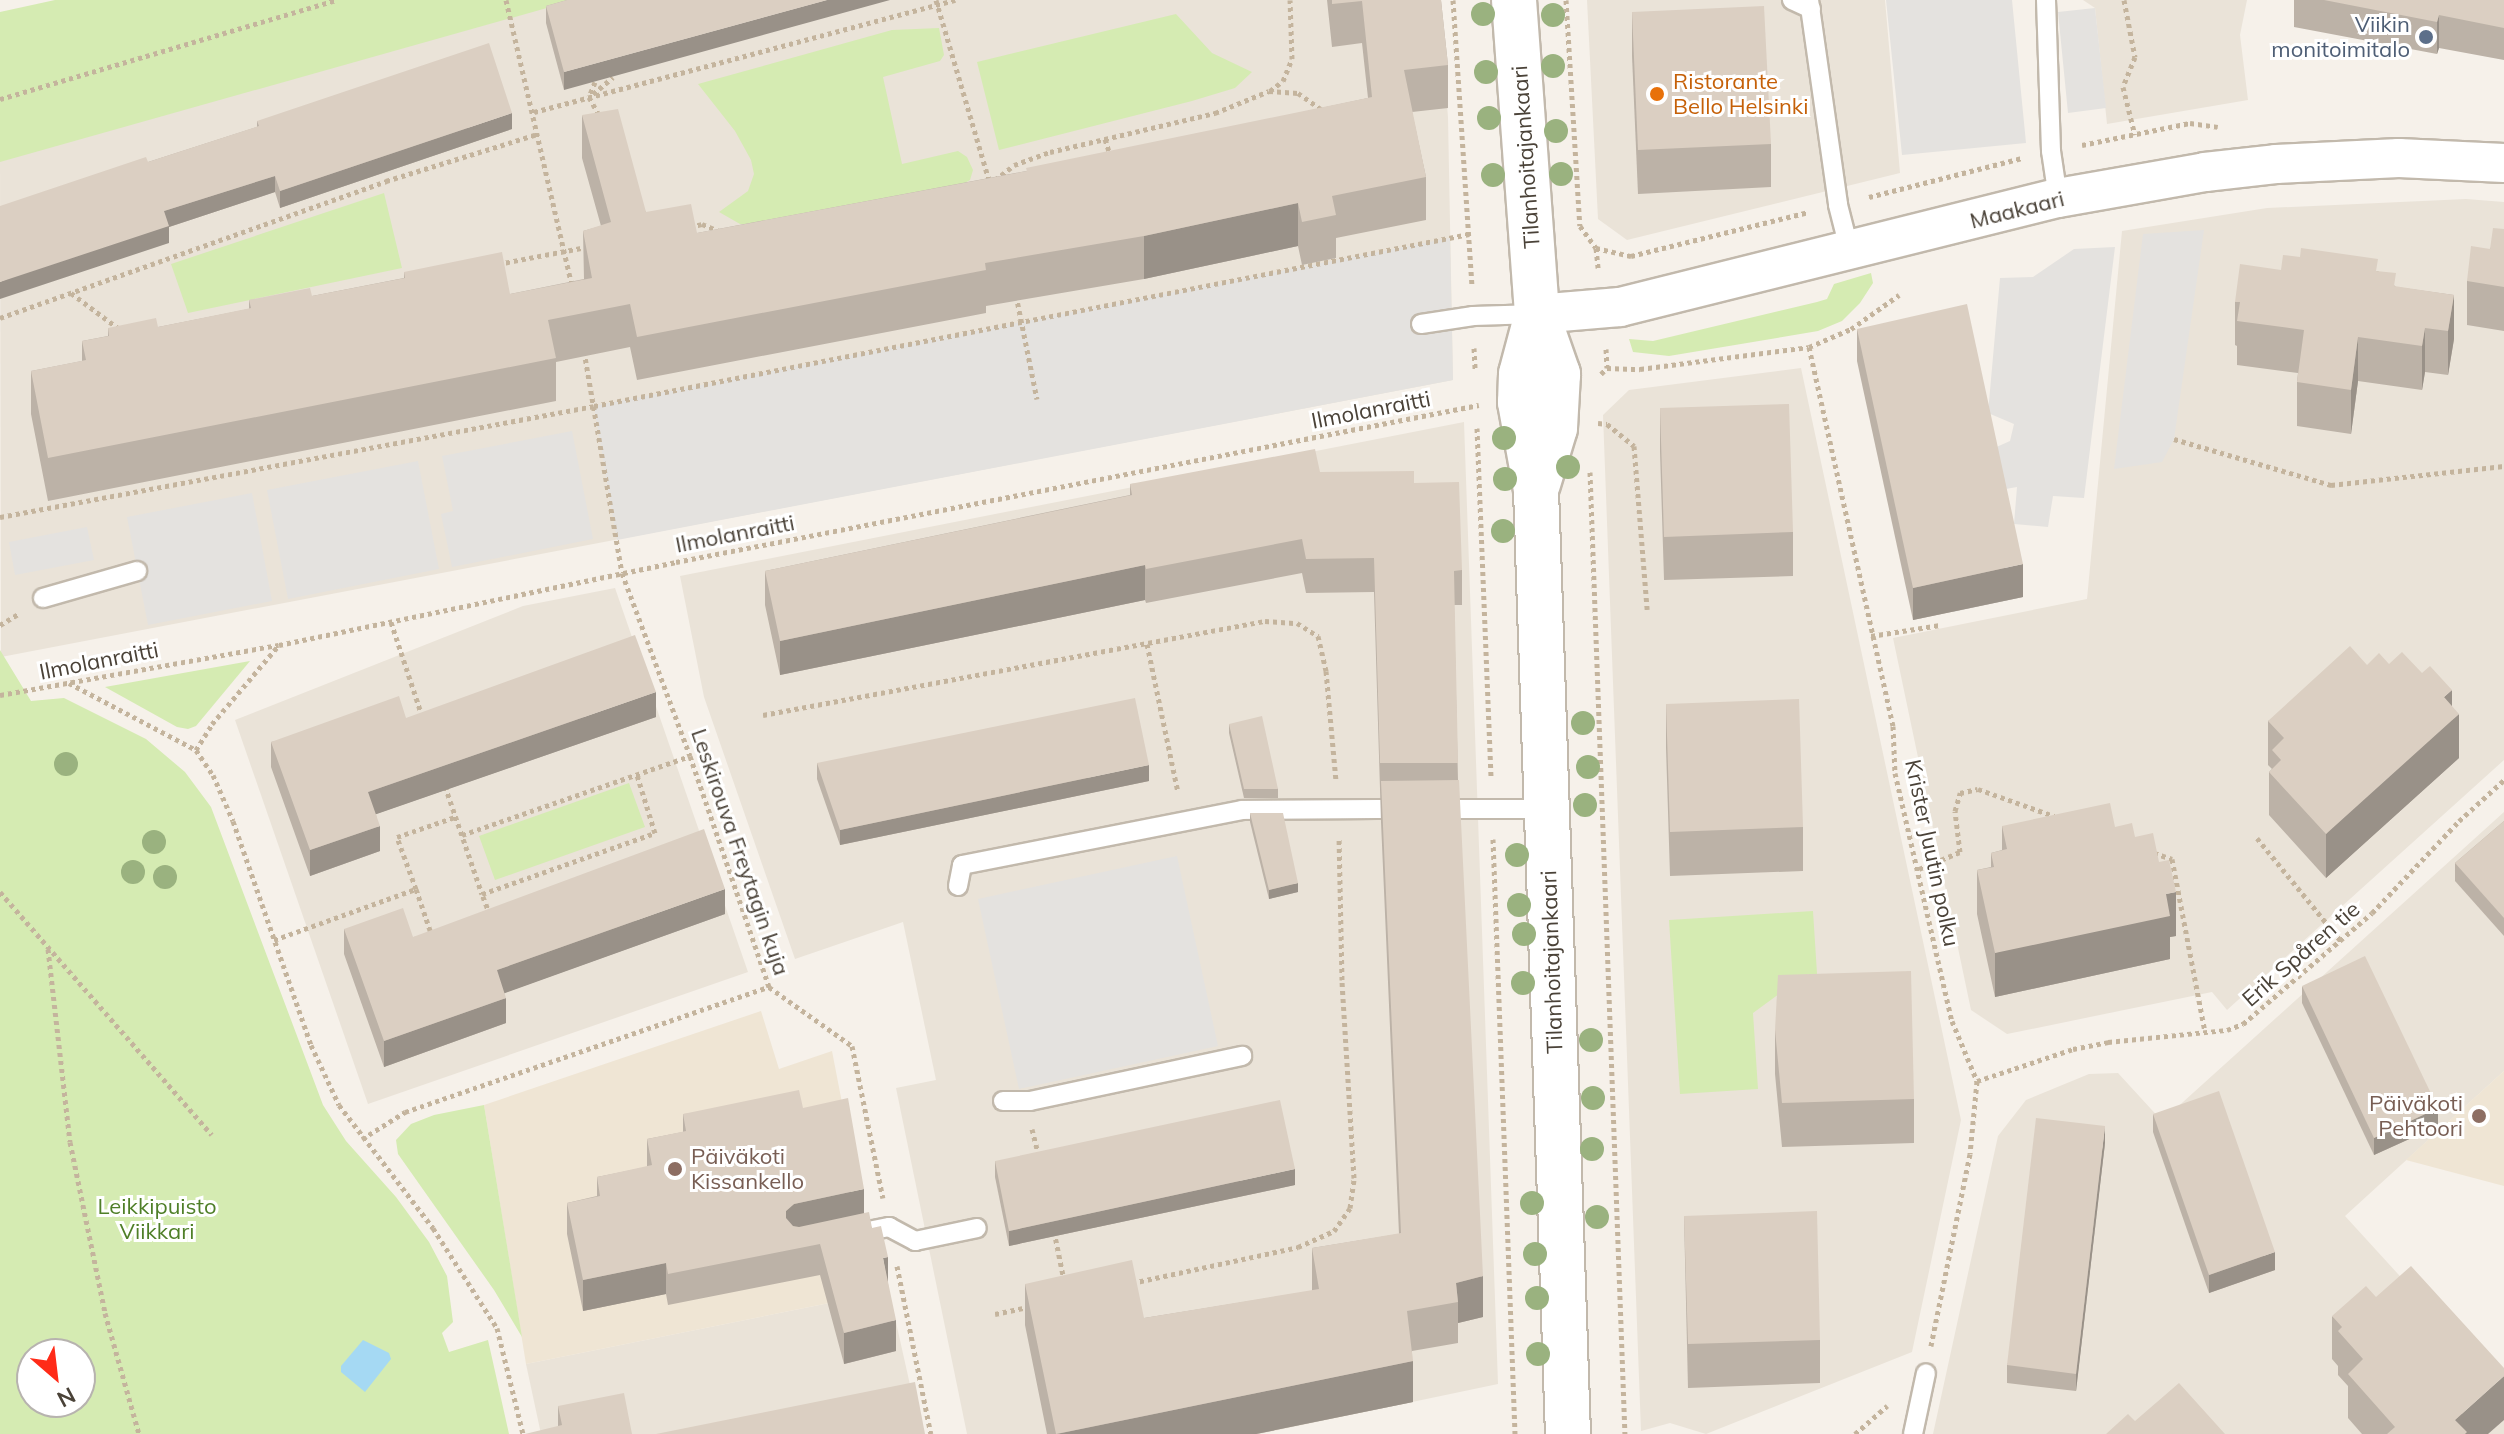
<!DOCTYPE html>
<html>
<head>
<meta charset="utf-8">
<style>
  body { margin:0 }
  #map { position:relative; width:2504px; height:1434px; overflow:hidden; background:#f6f1ea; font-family:Mulish,sans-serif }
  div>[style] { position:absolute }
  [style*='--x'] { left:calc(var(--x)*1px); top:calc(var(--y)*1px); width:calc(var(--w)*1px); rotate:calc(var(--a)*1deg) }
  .residential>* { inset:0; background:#eae3d8 }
  .education>* { inset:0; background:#efe5d4 }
  .green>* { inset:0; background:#d5ebb2 }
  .parking>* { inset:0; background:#e4e2df }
  .water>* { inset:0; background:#a5d9f3 }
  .path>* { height:5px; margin-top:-2.5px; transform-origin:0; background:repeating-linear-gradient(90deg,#c4b49d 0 4px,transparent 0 8px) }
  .roads { filter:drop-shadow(2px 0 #c2b9ac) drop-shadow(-2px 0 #c2b9ac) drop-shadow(0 2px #c2b9ac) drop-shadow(0 -2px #c2b9ac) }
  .service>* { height:18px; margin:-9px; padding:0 9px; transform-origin:9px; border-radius:9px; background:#fff }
  .minor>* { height:38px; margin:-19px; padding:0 19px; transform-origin:19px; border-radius:19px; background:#fff }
  .tertiary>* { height:44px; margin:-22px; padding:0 22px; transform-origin:22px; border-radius:22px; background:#fff }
  .path-bridge>* { height:5px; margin-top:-2.5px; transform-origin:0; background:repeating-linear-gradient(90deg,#c4b49d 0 4px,transparent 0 8px) }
  .trees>* { width:24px; height:24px; margin:-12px; border-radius:50%; background:#9ab27f }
  .wall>* { inset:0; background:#bcb2a7 }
  .shaded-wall>* { inset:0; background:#999188 }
  .building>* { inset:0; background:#dbcfc2 }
  .dots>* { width:22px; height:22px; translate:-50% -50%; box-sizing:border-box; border:4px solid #fff; border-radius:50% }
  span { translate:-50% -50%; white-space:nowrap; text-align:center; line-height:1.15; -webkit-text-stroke:6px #fff; paint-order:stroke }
  .service-label { font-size:22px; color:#4e5e75 }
  .right { translate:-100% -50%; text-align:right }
  .food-label { font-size:22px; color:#c56008 }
  .left { translate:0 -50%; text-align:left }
  .street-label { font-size:22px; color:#4a4238 }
  .education-label { font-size:22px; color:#785e54 }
  .park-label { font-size:22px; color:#4f7f28 }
  .north { position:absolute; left:16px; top:1338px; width:80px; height:80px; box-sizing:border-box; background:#fff; border:2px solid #b7b3af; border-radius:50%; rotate:152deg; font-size:22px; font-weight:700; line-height:32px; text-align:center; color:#4a4238 }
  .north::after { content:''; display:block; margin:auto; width:28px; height:36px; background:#ff2b18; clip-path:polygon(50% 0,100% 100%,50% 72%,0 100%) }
</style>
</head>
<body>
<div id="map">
  <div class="residential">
    <div style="clip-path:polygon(478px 0,1440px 0,1448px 118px,1453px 380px,1px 657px,0 157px)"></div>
    <div style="clip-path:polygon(1587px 0,1885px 0,1900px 173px,1627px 240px,1598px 219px)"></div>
    <div style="clip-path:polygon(2083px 0,2247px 0,2240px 35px,2248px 100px,2107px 124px,2095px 8px)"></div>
    <div style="clip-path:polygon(2466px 199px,2504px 202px,2504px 760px,2227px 1010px,2212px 992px,2007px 1034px,1971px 1010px,1893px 638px,2087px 599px,2122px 231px,2267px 208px)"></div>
    <div style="clip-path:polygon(1801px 368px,1961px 1120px,1912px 1352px,1706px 1434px,1670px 1423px,1641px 1431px,1603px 415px,1629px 390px)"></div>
    <div style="clip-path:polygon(1464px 422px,1498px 1384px,1259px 1434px,967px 1434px,896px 1088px,936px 1080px,903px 922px,795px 959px,704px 697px,680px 576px)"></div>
    <div style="clip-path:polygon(615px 588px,748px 972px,368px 1104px,235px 720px,523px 606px)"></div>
    <div style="clip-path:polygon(2504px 812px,2504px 1071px,2345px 1216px,2504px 1390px,2504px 1434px,1933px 1434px,1998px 1136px,2026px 1100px,2089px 1074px,2118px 1073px,2162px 1121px)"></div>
    <div style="clip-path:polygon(889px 1291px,921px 1434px,541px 1434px,526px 1364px)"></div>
  </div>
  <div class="education">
    <div style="clip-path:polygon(761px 1011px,779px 1069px,832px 1051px,872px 1258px,889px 1291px,526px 1364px,484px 1105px)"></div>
    <div style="clip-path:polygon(2504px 1071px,2504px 1186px,2406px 1160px)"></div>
  </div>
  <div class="green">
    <div style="clip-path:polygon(55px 0,575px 0,0 162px,0 12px)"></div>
    <div style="clip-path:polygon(1176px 14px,1212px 53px,1252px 72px,1235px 88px,1192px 101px,999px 150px,977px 62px)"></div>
    <div style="clip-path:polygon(939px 28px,944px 55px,940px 61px,883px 77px,902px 164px,958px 151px,967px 157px,973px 170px,970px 180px,952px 191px,778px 224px,740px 224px,719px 212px,748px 191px,754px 174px,751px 160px,735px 131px,698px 84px,892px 30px)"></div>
    <div style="clip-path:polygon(384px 193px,402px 268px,188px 313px,171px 264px)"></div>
    <div style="clip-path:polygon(1871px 273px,1873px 283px,1860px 303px,1842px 321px,1818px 331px,1669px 356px,1633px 352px,1629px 339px,1653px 341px,1817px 302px,1827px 299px,1834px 284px)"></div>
    <div style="clip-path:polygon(evenodd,0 650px,31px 701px,64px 698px,146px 739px,185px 772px,211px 807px,323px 1105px,346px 1141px,396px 1197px,429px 1242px,447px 1276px,453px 1322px,442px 1333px,449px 1352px,488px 1340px,509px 1434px,0 1434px,0 650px,32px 1354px,80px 1354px,80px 1402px,32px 1402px,32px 1354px)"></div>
    <div style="clip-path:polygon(250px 661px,196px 726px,188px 729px,177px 727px,105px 687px)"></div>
    <div style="clip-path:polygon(629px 783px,645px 827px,495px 880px,479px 836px)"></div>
    <div style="clip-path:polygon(1813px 911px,1818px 989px,1783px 991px,1753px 1013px,1758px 1089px,1680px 1094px,1669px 920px)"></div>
    <div style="clip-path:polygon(484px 1105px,502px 1215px,522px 1337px,494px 1290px,398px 1154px,396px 1140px,411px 1124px,434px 1115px)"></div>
  </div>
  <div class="parking">
    <div style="clip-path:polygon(1886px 0,2012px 0,2026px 143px,1902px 155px)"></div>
    <div style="clip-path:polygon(2095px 8px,2106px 108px,2068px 113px,2058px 12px)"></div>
    <div style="clip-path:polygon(2204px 230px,2174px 439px,2162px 462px,2114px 469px,2143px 234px)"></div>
    <div style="clip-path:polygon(1450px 238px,1453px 380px,617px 540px,594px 406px)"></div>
    <div style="clip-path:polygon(2115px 247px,2084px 498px,2053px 496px,2048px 527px,2014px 524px,2017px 487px,2000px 490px,2023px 597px,1953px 612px,1897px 353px,1992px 449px,2010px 441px,2014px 424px,1988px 413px,2000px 278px,2033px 277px,2074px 249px)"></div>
    <div style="clip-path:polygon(572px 431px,593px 539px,452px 567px,441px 514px,453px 511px,442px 456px)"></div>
    <div style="clip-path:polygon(418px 461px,439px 569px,288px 599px,267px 490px)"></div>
    <div style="clip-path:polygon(252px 493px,272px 601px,148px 625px,127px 517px)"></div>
    <div style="clip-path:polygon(87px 527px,94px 560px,15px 575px,9px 542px)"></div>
    <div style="clip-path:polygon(1177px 856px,1218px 1046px,1019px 1089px,978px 899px)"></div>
  </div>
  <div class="water">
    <div style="clip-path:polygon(363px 1340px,389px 1353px,391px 1359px,365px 1392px,341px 1372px,341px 1366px)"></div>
  </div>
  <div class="path">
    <div style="--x:506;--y:0;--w:294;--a:77"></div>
    <div style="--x:936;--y:0;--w:192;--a:73.6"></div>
    <div style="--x:1453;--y:0;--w:287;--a:86.2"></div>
    <div style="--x:1566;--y:0;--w:226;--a:86.5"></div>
    <div style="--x:1580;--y:226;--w:27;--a:54"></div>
    <div style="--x:1596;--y:248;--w:20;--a:84"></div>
    <div style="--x:2124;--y:0;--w:58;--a:79.1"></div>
    <div style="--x:2135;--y:57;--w:32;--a:112"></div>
    <div style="--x:2123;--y:87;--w:49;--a:76"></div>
    <div style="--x:1270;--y:91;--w:16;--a:-38"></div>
    <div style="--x:1283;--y:81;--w:24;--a:-68"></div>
    <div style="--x:1292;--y:59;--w:59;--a:-91.9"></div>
    <div style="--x:593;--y:94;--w:26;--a:-40"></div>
    <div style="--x:0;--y:99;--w:350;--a:-16.4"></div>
    <div style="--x:534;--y:112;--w:436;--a:-14.9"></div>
    <div style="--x:1105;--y:139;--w:19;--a:72"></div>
    <div style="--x:2082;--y:145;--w:110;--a:-11.5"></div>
    <div style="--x:2190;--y:123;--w:28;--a:8"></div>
    <div style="--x:995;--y:180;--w:24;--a:-38"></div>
    <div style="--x:1014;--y:165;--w:38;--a:-20"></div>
    <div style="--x:1050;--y:152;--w:170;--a:-13.3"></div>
    <div style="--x:1215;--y:113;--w:58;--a:-22.2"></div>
    <div style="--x:1269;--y:91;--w:29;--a:4"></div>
    <div style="--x:1298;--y:93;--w:33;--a:35"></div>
    <div style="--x:1869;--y:197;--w:158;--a:-14.3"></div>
    <div style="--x:690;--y:227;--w:12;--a:-14"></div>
    <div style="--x:702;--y:224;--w:18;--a:22"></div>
    <div style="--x:1596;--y:248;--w:36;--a:13"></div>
    <div style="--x:1631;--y:256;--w:183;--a:-13.9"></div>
    <div style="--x:498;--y:264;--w:90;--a:-10.9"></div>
    <div style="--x:71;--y:293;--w:59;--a:36.7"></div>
    <div style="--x:1016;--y:295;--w:106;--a:78.6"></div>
    <div style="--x:0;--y:318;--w:410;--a:-19.5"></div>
    <div style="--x:386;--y:181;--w:159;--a:-17.2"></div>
    <div style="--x:1809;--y:347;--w:388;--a:77.5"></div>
    <div style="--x:1893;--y:726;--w:47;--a:87.6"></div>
    <div style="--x:1895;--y:773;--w:254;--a:77.1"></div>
    <div style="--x:1952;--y:1021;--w:65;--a:67.4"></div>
    <div style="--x:1977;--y:1081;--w:73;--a:95.5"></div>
    <div style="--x:1970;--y:1154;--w:196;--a:101.5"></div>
    <div style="--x:1474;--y:348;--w:22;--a:87"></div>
    <div style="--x:1606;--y:349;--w:19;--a:87"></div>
    <div style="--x:584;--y:351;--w:225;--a:80.3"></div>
    <div style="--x:622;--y:573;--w:195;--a:69.6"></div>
    <div style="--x:690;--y:756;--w:244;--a:71.1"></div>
    <div style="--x:769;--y:987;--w:102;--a:35.4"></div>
    <div style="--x:852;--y:1046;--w:155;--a:78.5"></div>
    <div style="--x:1601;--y:374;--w:8;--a:-45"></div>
    <div style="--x:1607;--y:368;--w:33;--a:2"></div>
    <div style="--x:1640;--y:369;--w:170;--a:-7.4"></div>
    <div style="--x:1809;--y:347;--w:46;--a:-23.2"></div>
    <div style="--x:1851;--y:329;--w:59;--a:-35.3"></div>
    <div style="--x:1598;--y:423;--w:9;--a:6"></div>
    <div style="--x:1607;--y:424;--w:35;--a:39"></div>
    <div style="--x:1634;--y:446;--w:164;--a:85.4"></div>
    <div style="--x:1477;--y:428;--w:349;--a:87.7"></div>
    <div style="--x:2174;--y:439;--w:164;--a:16.3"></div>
    <div style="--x:2331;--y:485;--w:174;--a:-6.3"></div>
    <div style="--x:1590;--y:472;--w:963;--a:87.92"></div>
    <div style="--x:0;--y:517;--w:604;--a:-10.58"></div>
    <div style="--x:594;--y:406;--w:892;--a:-11.12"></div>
    <div style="--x:391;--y:622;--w:102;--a:71.7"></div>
    <div style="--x:0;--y:625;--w:23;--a:-31"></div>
    <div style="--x:1871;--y:636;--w:70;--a:-9.1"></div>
    <div style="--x:1147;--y:644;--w:151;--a:78.2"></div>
    <div style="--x:69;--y:683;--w:144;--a:27.8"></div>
    <div style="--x:196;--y:750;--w:30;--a:56"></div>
    <div style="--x:213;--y:775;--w:50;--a:66.5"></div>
    <div style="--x:233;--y:821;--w:237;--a:70.8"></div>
    <div style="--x:311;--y:1045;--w:66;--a:65"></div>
    <div style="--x:339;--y:1105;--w:155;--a:52.6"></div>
    <div style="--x:433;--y:1228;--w:119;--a:57.4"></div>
    <div style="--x:497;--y:1328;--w:109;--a:76.2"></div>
    <div style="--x:0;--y:695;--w:283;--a:-10.2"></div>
    <div style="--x:279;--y:645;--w:406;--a:-11.8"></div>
    <div style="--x:676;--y:562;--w:818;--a:-11.06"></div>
    <div style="--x:763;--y:715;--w:511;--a:-10.61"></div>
    <div style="--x:1265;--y:621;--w:32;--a:4"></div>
    <div style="--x:1297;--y:623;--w:25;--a:32"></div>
    <div style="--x:1318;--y:636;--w:36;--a:77"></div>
    <div style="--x:1326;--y:671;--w:110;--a:84.8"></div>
    <div style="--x:196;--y:750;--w:31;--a:-58"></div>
    <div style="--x:212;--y:724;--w:104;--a:-49.7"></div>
    <div style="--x:445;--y:786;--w:114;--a:71.1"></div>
    <div style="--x:462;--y:835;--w:241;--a:-19.1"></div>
    <div style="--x:2257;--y:838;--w:133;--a:50.8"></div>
    <div style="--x:1493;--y:839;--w:595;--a:87.88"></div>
    <div style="--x:2154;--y:853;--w:19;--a:18"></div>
    <div style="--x:2172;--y:859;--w:176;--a:79.2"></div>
    <div style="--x:1919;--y:869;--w:44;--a:-22.5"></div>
    <div style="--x:1960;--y:852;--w:41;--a:-97"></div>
    <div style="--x:1955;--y:811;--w:19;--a:-74"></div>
    <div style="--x:1960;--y:793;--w:18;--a:-13"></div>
    <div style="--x:1978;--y:789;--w:81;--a:19.6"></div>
    <div style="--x:416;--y:889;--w:46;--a:71.2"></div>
    <div style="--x:431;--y:933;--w:4;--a:-14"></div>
    <div style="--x:0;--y:892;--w:322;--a:48.9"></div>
    <div style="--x:490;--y:915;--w:22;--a:-111"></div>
    <div style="--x:482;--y:894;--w:183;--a:-19.4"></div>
    <div style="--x:655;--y:833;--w:61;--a:-107.2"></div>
    <div style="--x:274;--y:940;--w:151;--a:-19.8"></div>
    <div style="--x:416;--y:889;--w:55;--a:-110.1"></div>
    <div style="--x:397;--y:837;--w:61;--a:-19"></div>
    <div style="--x:48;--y:949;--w:194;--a:83.5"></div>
    <div style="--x:70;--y:1142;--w:175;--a:78.4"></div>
    <div style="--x:105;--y:1313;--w:126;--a:74.3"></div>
    <div style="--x:1977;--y:1081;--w:101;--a:-18.4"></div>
    <div style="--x:2073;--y:1049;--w:36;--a:-11"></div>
    <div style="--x:2108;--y:1042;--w:120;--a:-5.8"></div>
    <div style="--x:2227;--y:1030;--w:17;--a:-21"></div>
    <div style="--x:2243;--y:1024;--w:170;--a:-40.7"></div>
    <div style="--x:2372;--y:913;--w:127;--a:-46.6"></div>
    <div style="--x:2459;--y:821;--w:61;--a:-42.3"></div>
    <div style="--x:1032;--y:1129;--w:30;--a:76"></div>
    <div style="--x:362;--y:1139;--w:51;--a:-32.1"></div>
    <div style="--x:405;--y:1112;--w:385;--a:-19"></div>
    <div style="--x:1054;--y:1231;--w:50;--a:78.5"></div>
    <div style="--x:897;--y:1266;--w:171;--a:78.6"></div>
    <div style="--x:1132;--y:1283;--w:170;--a:-12.2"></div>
    <div style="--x:1298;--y:1247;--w:39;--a:-24"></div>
    <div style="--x:1334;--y:1231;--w:28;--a:-55"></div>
    <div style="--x:1350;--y:1208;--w:30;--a:-82"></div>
    <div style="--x:1354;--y:1178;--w:198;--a:-93.5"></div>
    <div style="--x:1342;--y:980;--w:141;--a:-91.2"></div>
    <div style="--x:995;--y:1314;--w:35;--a:-12"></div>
    <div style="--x:1855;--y:1434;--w:43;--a:-41.2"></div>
  </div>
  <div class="roads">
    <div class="service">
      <div style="--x:1792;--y:0;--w:21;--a:25"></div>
      <div style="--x:1809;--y:0;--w:207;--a:81.9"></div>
      <div style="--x:1838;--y:205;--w:49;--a:75.7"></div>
      <div style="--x:2046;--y:0;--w:151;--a:88.1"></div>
      <div style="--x:2051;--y:151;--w:48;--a:81.5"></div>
      <div style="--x:1421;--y:324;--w:53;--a:-8.7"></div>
      <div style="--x:1473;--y:316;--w:64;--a:-1.8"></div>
      <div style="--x:43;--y:598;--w:98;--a:-16"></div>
      <div style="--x:1438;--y:809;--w:109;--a:0"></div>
      <div style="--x:958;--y:886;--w:21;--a:-79"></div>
      <div style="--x:962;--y:865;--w:285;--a:-11.1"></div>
      <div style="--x:1242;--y:810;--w:162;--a:-0.4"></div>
      <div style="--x:1003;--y:1101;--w:27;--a:0"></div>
      <div style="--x:1030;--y:1101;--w:217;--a:-12"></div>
      <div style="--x:858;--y:1233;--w:32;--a:-11"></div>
      <div style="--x:889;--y:1227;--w:30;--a:28"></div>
      <div style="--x:915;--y:1241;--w:63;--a:-11.8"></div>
      <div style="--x:1913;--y:1434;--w:62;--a:-78"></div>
    </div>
    <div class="minor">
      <div style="--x:1537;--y:314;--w:83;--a:-4.8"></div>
      <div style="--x:1620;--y:307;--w:451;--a:-14"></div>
      <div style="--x:2058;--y:198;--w:149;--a:-10"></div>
      <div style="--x:2205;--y:172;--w:71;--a:-6.4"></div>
      <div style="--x:2276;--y:164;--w:123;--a:-2.8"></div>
      <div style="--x:2399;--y:158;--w:105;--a:2.7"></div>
    </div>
    <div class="tertiary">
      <div style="--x:1514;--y:0;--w:315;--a:85.8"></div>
      <div style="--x:1537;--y:314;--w:64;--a:70.7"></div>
      <div style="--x:1558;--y:374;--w:54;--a:93.2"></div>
      <div style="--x:1555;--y:428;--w:59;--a:106.9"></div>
      <div style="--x:1537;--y:314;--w:62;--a:104.9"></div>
      <div style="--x:1521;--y:374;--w:28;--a:92"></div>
      <div style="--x:1520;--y:402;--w:89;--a:79.7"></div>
      <div style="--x:1536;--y:490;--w:945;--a:88.06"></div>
    </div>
  </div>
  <div class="path-bridge">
    <div style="--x:595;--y:82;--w:16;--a:112"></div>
    <div style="--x:589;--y:97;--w:23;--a:61"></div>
  </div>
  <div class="trees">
    <div style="left:1483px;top:14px"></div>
    <div style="left:1553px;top:15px"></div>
    <div style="left:1553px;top:66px"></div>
    <div style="left:1486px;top:72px"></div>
    <div style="left:1489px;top:118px"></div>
    <div style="left:1556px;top:131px"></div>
    <div style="left:1561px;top:174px"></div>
    <div style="left:1493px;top:175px"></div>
    <div style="left:1504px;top:438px"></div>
    <div style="left:1568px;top:467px"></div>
    <div style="left:1505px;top:479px"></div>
    <div style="left:1503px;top:531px"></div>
    <div style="left:1583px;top:723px"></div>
    <div style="left:66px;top:764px"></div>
    <div style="left:1588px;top:767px"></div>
    <div style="left:1585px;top:805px"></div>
    <div style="left:154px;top:842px"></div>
    <div style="left:1517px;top:855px"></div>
    <div style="left:133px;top:872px"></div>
    <div style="left:165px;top:877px"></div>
    <div style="left:1519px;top:905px"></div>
    <div style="left:1524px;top:934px"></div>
    <div style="left:1523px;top:983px"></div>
    <div style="left:1591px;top:1040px"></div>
    <div style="left:1593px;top:1098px"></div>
    <div style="left:1592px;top:1149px"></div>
    <div style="left:1532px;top:1203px"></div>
    <div style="left:1597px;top:1217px"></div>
    <div style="left:1535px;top:1254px"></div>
    <div style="left:1537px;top:1298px"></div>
    <div style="left:1538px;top:1354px"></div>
  </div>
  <div class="wall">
    <div style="clip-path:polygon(567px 0,564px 90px,546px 23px,546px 6px)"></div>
    <div style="clip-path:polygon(1327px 0,1441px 0,1448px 65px,1448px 108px,1412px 112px,1426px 177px,1426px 220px,1336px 238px,1336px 258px,1302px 265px,1298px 246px,1144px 279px,986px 306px,986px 313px,637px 380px,630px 347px,556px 362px,556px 401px,48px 501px,31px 414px,31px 371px,82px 361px,82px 341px,108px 336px,108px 328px,158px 327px,249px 309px,249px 300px,312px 296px,404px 278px,404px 272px,510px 294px,584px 279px,583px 231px,601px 226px,582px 158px,582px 115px,646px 212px,697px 233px,1026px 171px,1368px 98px,1362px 43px,1332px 47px)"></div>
    <div style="clip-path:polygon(2294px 0,2504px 0,2504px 60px,2439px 48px,2437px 54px,2294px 27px)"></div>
    <div style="clip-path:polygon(1632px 12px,1771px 144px,1771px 187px,1638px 194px,1632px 56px)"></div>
    <div style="clip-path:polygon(257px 121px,512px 129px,280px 208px,275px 192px,169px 227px,169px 243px,148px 162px,257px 127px)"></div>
    <div style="clip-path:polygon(2504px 229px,2504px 331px,2467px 325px,2467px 281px)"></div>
    <div style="clip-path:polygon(2281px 270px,2378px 271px,2396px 287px,2454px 295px,2454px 339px,2448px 375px,2425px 372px,2422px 390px,2358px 381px,2351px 434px,2297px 426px,2297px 382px,2298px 373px,2237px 365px,2237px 346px,2235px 345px,2235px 302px)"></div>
    <div style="clip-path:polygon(1857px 329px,2023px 597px,1913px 620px,1857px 361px)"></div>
    <div style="clip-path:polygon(1660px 408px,1793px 532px,1793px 576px,1664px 580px,1660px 452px)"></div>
    <div style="clip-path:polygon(1320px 472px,1414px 483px,1462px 570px,1462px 605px,1454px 605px,1458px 780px,1483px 1317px,1458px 1323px,1458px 1343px,1412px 1351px,1413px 1402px,1256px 1434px,1047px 1434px,1025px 1325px,1025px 1284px,1144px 1318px,1312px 1291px,1312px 1248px,1399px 1234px,1381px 822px,1374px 592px,1306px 593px,1302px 573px,1146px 603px,1145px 600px,780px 675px,765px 605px,765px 571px,1130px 495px,1130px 484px)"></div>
    <div style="clip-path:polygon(2389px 664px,2452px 707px,2459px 758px,2326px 878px,2269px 815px,2269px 772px,2272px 769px,2268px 765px,2268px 721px,2367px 665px)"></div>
    <div style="clip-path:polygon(1666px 704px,1803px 827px,1803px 871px,1670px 876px,1666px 748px)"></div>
    <div style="clip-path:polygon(656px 717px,376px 814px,380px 851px,310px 876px,271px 767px,271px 742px,406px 718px)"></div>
    <div style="clip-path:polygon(1229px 724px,1278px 789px,1278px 798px,1244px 798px,1229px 733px)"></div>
    <div style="clip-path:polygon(817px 763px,1149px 781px,840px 845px,817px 779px)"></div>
    <div style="clip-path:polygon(1250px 813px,1298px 892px,1269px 899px,1250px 822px)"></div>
    <div style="clip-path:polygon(2504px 821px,2504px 936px,2455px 881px,2455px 863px)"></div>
    <div style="clip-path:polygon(2002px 826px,2115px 827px,2135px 837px,2176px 936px,2170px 937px,2170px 959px,1995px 997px,1977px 914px,1977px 870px,1991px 867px,1991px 853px,2002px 850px)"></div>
    <div style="clip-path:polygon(725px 914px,504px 993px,506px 1023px,384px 1067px,344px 954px,344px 929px,413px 937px)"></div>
    <div style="clip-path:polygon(2302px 986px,2438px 1126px,2374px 1155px,2302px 1003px)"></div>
    <div style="clip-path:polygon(1775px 1030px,1914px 1099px,1914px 1143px,1782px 1147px,1775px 1074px)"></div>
    <div style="clip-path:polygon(803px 1108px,872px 1228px,888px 1284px,896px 1351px,844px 1364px,820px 1275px,668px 1305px,666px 1294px,583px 1311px,567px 1234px,567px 1203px,597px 1196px,597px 1177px,647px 1167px,647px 1139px,683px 1132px,683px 1114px)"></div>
    <div style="clip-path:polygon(2153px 1114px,2275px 1270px,2209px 1293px,2153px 1132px)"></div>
    <div style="clip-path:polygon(2105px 1143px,2076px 1391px,2007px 1383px,2007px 1365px)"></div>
    <div style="clip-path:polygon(995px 1161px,1295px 1185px,1009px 1246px,995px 1177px)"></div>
    <div style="clip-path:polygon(1684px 1216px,1820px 1340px,1820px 1383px,1688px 1388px)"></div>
    <div style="clip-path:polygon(2332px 1316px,2488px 1434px,2362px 1434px,2348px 1418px,2348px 1386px,2338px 1375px,2338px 1366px,2332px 1359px)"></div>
    <div style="clip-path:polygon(558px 1406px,632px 1434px,558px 1426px)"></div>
  </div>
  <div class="shaded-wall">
    <div style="clip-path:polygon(827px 0,890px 0,564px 90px,564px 72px)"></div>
    <div style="clip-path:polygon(2439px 15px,2439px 48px,2437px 54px,2437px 22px)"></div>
    <div style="clip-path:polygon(512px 113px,512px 129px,280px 208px,280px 191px)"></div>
    <div style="clip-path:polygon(275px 176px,275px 192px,169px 227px,169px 243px,0 299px,0 282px,164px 211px)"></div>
    <div style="clip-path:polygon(1298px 203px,1298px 246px,1144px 279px,1144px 236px)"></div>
    <div style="clip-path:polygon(2454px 295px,2454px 339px,2448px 375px,2448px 331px)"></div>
    <div style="clip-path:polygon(2425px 328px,2425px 372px,2422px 390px,2422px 346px)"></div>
    <div style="clip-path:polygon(2358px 337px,2358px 381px,2351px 434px,2351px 390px)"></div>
    <div style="clip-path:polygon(2023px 564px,2023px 597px,1913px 620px,1913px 588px)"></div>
    <div style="clip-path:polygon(1145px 565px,1145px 600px,780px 675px,780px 641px)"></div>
    <div style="clip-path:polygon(2452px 690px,2452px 720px,2459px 714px,2459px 758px,2326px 878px,2326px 834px,2444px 697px)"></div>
    <div style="clip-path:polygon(656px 692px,656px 717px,368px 817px,368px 792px)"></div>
    <div style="clip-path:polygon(1149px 765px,1149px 781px,840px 845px,840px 830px)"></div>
    <div style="clip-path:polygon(380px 826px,380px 851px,310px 876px,310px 850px)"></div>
    <div style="clip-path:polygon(1298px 883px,1298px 892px,1269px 899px,1269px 890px)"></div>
    <div style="clip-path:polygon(725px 889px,725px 914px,497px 996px,497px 970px)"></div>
    <div style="clip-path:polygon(2176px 892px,2176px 936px,2170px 937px,2170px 959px,1995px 997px,1995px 953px,2166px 894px)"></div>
    <div style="clip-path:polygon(506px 998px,506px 1023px,384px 1067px,384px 1041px)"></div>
    <div style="clip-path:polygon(2438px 1108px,2438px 1126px,2374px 1155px,2374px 1138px)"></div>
    <div style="clip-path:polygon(2105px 1126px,2105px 1143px,2076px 1391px,2076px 1374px)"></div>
    <div style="clip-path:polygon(1295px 1169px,1295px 1185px,1009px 1246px,1009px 1231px)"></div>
    <div style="clip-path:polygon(864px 1189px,864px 1220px,786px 1242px,786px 1211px,794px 1204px)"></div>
    <div style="clip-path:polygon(2275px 1252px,2275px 1270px,2209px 1293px,2209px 1275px)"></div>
    <div style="clip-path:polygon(888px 1257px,888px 1288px,883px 1258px)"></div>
    <div style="clip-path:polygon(666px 1263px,666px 1294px,583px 1311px,583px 1280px)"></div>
    <div style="clip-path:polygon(1483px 1276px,1483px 1317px,1458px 1323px,1458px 1302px,1456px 1283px)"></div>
    <div style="clip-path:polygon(896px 1320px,896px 1351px,844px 1364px,844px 1333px)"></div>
    <div style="clip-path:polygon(1413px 1361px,1413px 1402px,1256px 1434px,1057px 1434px)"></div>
    <div style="clip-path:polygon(2504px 1376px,2504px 1420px,2488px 1434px,2455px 1434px,2455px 1420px)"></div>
  </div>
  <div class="building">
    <div style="clip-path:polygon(567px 0,827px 0,564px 72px,546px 6px)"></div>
    <div style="clip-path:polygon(1332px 0,1441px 0,1448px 65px,1404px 70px,1426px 177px,1332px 196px,1336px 215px,1302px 222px,1298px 203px,1144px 236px,985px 263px,986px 270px,637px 337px,630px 304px,548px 320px,556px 358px,48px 458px,31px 371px,86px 360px,82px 341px,109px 336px,108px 328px,156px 318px,158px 327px,251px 308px,249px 300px,310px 288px,312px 296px,405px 278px,404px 272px,502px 252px,510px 294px,592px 278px,583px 231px,611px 222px,582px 115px,618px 109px,646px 212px,691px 204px,697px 233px,1027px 171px,1026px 168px,1372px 97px,1362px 1px,1332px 4px)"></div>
    <div style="clip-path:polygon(2324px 0,2504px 0,2504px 28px,2439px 15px,2437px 22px)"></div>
    <div style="clip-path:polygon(1764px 6px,1771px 144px,1638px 150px,1632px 12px)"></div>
    <div style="clip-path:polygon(489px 43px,512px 113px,280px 191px,275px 176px,164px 211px,169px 226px,0 282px,0 206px,146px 157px,148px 162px,259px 126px,257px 121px)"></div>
    <div style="clip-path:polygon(2493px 228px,2504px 229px,2504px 287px,2467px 281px,2471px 246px,2490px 249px)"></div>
    <div style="clip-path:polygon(2301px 248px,2378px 259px,2376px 271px,2396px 273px,2394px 286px,2454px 295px,2448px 331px,2425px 328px,2422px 346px,2358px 337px,2351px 390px,2297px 382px,2304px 330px,2237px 321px,2240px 302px,2235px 302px,2240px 264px,2281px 270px,2283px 255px,2300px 257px)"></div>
    <div style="clip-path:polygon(1967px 304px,2023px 564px,1913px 588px,1857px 329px)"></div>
    <div style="clip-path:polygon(1789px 404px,1793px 532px,1664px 537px,1660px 408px)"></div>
    <div style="clip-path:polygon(1315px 449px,1320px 472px,1414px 471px,1414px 483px,1459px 482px,1462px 570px,1454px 571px,1458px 763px,1380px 763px,1374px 558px,1306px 559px,1302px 539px,1146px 569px,1145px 565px,780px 641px,765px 571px,1132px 495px,1130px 484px)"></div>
    <div style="clip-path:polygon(635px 635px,656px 692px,368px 792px,380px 826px,310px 850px,271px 742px,399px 696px,406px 718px)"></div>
    <div style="clip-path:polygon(2350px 646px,2367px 665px,2379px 653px,2389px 664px,2402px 652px,2422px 673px,2430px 666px,2452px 690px,2444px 697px,2459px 714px,2326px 834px,2269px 772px,2281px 760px,2272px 750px,2284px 738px,2268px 721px)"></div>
    <div style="clip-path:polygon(1135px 698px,1149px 765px,840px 830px,817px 763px)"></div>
    <div style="clip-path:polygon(1799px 699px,1803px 827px,1670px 832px,1666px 704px)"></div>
    <div style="clip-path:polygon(1262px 716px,1278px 789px,1244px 789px,1229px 724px)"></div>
    <div style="clip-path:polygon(1459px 780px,1483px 1276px,1456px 1283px,1458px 1302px,1407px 1311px,1413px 1361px,1056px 1434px,1025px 1284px,1132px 1260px,1144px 1318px,1319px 1289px,1312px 1248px,1401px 1233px,1381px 781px)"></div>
    <div style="clip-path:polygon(2110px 803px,2115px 827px,2132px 823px,2135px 837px,2153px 833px,2159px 862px,2169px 860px,2176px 892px,2166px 894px,2170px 916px,1995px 953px,1977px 870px,1994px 867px,1991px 853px,2007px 849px,2002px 826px)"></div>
    <div style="clip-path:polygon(1250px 813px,1283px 813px,1298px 883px,1269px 890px)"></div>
    <div style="clip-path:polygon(2504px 821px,2504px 918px,2455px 863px)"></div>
    <div style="clip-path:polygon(704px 829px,725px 889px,497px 970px,506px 998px,384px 1041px,344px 929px,403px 908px,413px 937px)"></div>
    <div style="clip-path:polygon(2365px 956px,2438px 1108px,2374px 1138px,2302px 986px)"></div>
    <div style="clip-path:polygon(1911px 971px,1914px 1099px,1782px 1103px,1775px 1030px,1778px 975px)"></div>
    <div style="clip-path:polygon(799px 1090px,803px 1108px,848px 1098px,864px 1189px,794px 1204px,786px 1211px,786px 1218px,793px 1226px,799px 1227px,869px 1212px,872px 1228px,881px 1226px,888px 1257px,883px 1258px,896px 1320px,844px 1333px,820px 1244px,668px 1274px,666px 1263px,583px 1280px,567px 1203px,600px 1196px,597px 1177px,652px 1165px,647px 1139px,686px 1131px,683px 1114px)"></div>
    <div style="clip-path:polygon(2219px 1091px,2275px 1252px,2209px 1275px,2153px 1114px)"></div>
    <div style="clip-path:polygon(1280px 1100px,1295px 1169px,1009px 1231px,995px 1161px)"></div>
    <div style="clip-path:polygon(2036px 1118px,2105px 1126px,2076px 1374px,2007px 1365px)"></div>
    <div style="clip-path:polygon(1817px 1211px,1820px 1340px,1688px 1344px,1684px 1216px)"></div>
    <div style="clip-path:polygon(2411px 1266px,2504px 1368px,2504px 1376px,2455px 1420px,2467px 1432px,2465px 1434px,2387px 1434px,2395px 1427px,2348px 1374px,2363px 1359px,2338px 1331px,2342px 1327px,2332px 1316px,2366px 1286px,2376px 1297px)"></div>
    <div style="clip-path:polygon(915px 1382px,925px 1434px,656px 1434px)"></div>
    <div style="clip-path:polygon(2179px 1383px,2225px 1434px,2106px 1434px,2128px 1414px,2135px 1421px)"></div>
    <div style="clip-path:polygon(624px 1393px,632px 1434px,525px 1434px,562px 1425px,558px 1406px)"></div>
  </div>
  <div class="dots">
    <div style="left:2426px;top:37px;background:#5c6f8a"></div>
    <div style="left:1657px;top:94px;background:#e8710a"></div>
    <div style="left:2479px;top:1116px;background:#8d6e63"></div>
    <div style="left:675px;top:1169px;background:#8d6e63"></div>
  </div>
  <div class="service-label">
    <span class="right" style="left:2410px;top:37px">Viikin<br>monitoimitalo</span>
  </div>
  <div class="food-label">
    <span class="left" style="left:1673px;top:94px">Ristorante<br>Bello Helsinki</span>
  </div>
  <div class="street-label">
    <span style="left:1526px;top:157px;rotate:-94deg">Tilanhoitajankaari</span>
    <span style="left:2017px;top:210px;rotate:-14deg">Maakaari</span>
    <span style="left:1371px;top:410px;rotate:-11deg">Ilmolanraitti</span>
    <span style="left:735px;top:534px;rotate:-11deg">Ilmolanraitti</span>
    <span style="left:99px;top:661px;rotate:-11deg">Ilmolanraitti</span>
    <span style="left:740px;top:852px;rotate:71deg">Leskirouva Freytagin kuja</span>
    <span style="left:1932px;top:853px;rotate:78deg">Krister Juutin polku</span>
    <span style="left:2301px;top:954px;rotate:-41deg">Erik Spåren tie</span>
    <span style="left:1552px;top:962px;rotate:-92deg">Tilanhoitajankaari</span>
  </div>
  <div class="education-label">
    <span class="right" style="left:2463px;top:1116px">Päiväkoti<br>Pehtoori</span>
    <span class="left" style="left:691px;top:1169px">Päiväkoti<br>Kissankello</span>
  </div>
  <div class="park-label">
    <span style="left:157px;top:1219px">Leikkipuisto<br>Viikkari</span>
  </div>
  <div class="north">N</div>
</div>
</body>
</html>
